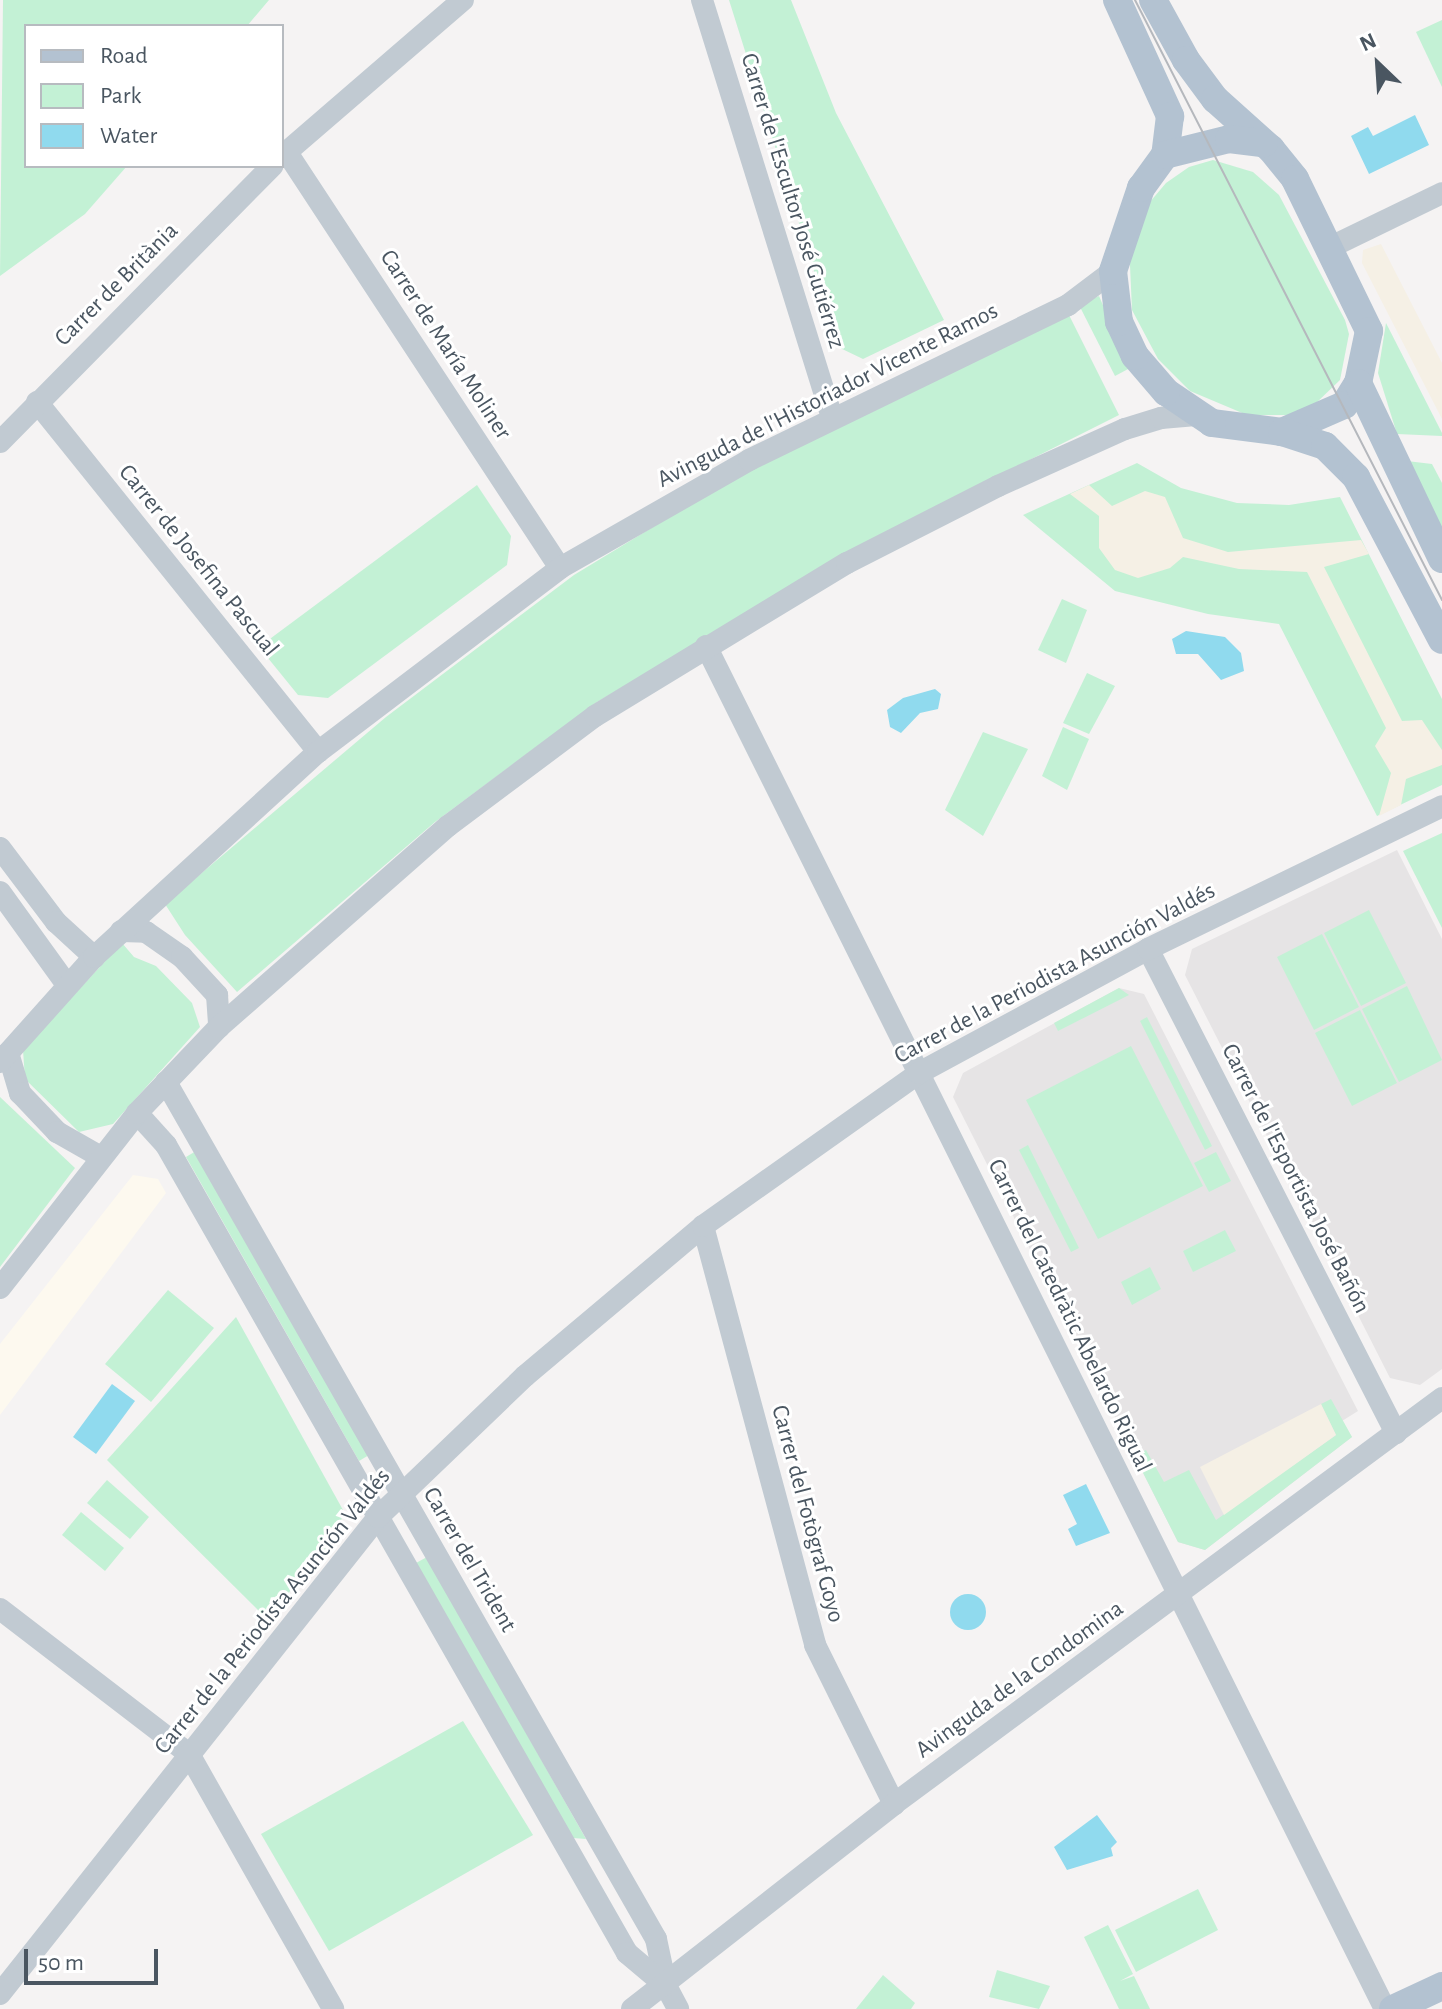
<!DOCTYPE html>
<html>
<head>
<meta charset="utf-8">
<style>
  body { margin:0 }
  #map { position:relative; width:1442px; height:2009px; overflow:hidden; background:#f5f3f3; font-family:"Alegreya Sans",sans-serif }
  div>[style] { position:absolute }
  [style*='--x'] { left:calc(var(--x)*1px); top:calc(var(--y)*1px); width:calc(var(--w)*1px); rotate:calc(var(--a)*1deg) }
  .commercial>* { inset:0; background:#fdf9ef }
  .education>* { inset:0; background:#e6e4e5 }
  .green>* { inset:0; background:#c3f1d5 }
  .sand>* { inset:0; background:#f5f0e5 }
  .water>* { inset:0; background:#90daee }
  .round { border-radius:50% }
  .minor>* { height:22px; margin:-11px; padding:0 11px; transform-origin:11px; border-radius:11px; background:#c1cad2 }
  .major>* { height:28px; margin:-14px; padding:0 14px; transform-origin:14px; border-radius:14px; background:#b3c2d1 }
  .tram>* { height:2px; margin:-1px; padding:0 1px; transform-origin:1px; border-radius:1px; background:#b5b8bd }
  span { translate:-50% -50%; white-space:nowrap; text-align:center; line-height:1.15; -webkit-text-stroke:6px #fff; paint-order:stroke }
  .street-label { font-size:24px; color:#4a5661 }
  .legend { position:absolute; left:24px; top:24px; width:260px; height:144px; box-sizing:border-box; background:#fff; border:2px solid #b7bbc0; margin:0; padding:10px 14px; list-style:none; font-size:24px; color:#4a5661 }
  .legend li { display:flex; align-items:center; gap:16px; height:40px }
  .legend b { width:40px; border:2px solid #b7bbc0 }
  .north { position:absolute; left:1338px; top:24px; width:80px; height:80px; -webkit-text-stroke:6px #fff; paint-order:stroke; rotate:335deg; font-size:22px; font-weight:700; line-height:32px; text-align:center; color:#4a5661 }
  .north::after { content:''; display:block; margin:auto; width:28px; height:36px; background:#4a5661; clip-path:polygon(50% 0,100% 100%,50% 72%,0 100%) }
  .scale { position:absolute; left:24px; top:1949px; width:134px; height:36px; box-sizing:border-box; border:4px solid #4a5661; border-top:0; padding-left:10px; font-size:24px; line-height:28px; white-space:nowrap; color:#4a5661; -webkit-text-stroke:6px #fff; paint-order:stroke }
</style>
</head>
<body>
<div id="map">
  <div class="commercial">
    <div style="clip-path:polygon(133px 1175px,158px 1179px,166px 1193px,0 1415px,0 1344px)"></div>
  </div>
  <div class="education">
    <div style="clip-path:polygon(1397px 850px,1442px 939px,1442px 1369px,1420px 1385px,1390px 1378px,1185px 975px,1192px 949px)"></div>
    <div style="clip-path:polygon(1119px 988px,1144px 994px,1358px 1411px,1342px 1421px,1352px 1437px,1205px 1550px,1178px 1542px,953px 1097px,963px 1073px)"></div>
  </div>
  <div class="green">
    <div style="clip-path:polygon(3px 0,269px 0,247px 26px,26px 26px,26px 166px,127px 166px,85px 214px,0 276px)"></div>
    <div style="clip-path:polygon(729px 0,791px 0,836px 113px,944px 320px,863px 359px,838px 347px)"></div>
    <div style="clip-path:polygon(1442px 20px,1442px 87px,1416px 32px)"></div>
    <div style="clip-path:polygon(1213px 160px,1253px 172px,1279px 195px,1345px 320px,1349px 334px,1340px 380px,1312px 407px,1290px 415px,1247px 415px,1190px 391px,1158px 359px,1132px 310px,1129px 243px,1144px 209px,1166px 183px,1189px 167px)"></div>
    <div style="clip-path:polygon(1099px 296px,1130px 368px,1115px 376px,1079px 305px)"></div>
    <div style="clip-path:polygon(1067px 311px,1119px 415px,910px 520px,597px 702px,435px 822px,237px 992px,185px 935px,165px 904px,386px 717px,574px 575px,740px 474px)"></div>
    <div style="clip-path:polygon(1386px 323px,1442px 433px,1442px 436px,1397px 434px,1378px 373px)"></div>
    <div style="clip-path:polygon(1407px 461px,1432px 464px,1442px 483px,1442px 531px)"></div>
    <div style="clip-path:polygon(1137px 463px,1181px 488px,1237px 503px,1289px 505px,1340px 497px,1442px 699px,1442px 785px,1377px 816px,1279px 624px,1208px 614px,1115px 591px,1023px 515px)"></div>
    <div style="clip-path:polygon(477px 485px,511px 536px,507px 565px,328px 698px,298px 695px,259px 647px)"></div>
    <div style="clip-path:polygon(1062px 599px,1087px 610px,1066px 663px,1038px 650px)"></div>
    <div style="clip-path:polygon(1087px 673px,1115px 686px,1089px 734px,1063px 723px)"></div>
    <div style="clip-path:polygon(1063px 727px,1089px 739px,1067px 790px,1042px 776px)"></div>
    <div style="clip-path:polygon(983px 732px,1028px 749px,983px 836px,945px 810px)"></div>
    <div style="clip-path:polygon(1442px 833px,1442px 928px,1403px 851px)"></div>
    <div style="clip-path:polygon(1369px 910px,1406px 983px,1361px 1006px,1324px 933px)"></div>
    <div style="clip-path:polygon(1322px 934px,1359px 1007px,1314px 1030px,1277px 957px)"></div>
    <div style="clip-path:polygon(122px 943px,134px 957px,156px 966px,192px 1003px,200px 1027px,113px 1124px,79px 1132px,25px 1079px,23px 1050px)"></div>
    <div style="clip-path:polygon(1407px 986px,1442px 1060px,1399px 1082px,1362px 1009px)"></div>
    <div style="clip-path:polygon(1119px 988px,1129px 995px,1058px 1031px,1054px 1023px)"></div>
    <div style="clip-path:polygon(1360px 1010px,1397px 1083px,1352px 1106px,1315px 1033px)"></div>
    <div style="clip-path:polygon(1147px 1017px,1212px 1146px,1205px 1150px,1140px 1021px)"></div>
    <div style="clip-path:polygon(1131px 1046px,1203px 1186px,1098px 1239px,1026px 1100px)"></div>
    <div style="clip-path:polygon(0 1097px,75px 1168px,0 1267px)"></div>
    <div style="clip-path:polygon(1028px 1145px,1079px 1248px,1071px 1252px,1019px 1150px)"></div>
    <div style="clip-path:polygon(196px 1151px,369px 1455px,359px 1461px,186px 1157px)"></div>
    <div style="clip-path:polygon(1216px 1152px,1231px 1181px,1209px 1192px,1194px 1163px)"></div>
    <div style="clip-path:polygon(1225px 1230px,1236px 1251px,1193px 1272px,1183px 1251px)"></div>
    <div style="clip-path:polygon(1150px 1267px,1161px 1289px,1132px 1305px,1121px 1282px)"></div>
    <div style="clip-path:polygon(168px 1290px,214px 1328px,151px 1402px,105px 1364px)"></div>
    <div style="clip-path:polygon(236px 1317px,343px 1510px,339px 1532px,267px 1619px,107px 1460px)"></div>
    <div style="clip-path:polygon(1331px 1399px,1352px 1437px,1205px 1550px,1178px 1542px,1134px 1455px,1146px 1450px,1164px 1482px,1189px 1470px,1216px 1520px,1336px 1435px,1321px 1404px)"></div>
    <div style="clip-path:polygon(107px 1480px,149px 1517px,130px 1539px,87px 1503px)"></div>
    <div style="clip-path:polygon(81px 1512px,124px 1548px,105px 1571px,62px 1535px)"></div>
    <div style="clip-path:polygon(427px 1557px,586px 1839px,573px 1838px,416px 1563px)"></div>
    <div style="clip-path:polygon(463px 1721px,533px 1835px,329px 1951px,261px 1834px)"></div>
    <div style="clip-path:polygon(1198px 1889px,1218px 1930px,1136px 1972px,1115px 1930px)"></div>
    <div style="clip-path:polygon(1108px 1925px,1133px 1974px,1120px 1981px,1134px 1976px,1150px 2009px,1119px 2009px,1084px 1937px)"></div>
    <div style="clip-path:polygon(997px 1970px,1050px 1986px,1039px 2009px,989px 1997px)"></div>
    <div style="clip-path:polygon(883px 1975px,915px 2003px,911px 2009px,856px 2009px)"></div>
  </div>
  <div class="sand">
    <div style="clip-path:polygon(1381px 244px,1442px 363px,1442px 419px,1362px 263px,1363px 250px)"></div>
    <div style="clip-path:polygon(1089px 485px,1112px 506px,1145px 491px,1165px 497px,1183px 538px,1228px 552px,1361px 540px,1369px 554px,1324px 567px,1402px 721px,1422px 720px,1442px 750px,1442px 765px,1406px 779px,1401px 805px,1379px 816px,1391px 773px,1375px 746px,1386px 728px,1307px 572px,1239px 569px,1183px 557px,1170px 568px,1138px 578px,1115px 570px,1099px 548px,1099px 516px,1070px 494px)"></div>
    <div style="clip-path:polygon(1321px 1404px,1336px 1435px,1224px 1515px,1200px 1467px)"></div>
  </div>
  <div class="water">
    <div style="clip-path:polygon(1415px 115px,1429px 145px,1369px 174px,1351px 136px,1368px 127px,1373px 136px)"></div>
    <div style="clip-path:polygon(1186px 631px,1225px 637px,1241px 653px,1244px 671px,1221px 680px,1198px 654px,1176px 654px,1172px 639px)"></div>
    <div style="clip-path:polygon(935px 689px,941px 694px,938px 709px,920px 713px,901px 733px,890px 727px,887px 710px,903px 698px)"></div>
    <div style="clip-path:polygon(112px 1384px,135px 1401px,96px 1454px,73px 1437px)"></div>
    <div style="clip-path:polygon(1086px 1484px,1110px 1533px,1076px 1546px,1068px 1529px,1077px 1524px,1063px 1495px)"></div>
    <div class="round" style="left:950px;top:1594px;width:36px;height:36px"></div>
    <div style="clip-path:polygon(1097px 1815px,1117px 1842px,1111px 1848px,1113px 1856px,1067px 1870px,1054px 1847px)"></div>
  </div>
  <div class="minor">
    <div style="--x:702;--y:0;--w:438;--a:72.7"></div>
    <div style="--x:286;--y:151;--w:499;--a:56.7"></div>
    <div style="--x:282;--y:156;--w:239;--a:-40.8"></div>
    <div style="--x:1331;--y:247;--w:123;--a:-25.9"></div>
    <div style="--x:37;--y:402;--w:449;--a:51.2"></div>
    <div style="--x:0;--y:442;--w:388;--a:-45.4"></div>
    <div style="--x:706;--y:646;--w:1523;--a:63.52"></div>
    <div style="--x:0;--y:848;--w:93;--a:52.9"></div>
    <div style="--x:56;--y:922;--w:52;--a:42.6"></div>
    <div style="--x:0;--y:892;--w:115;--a:54.2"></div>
    <div style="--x:121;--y:931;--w:25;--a:2"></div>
    <div style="--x:146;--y:932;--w:44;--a:34.8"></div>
    <div style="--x:182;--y:957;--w:52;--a:47.4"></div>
    <div style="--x:217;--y:995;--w:32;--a:86"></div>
    <div style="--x:1148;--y:949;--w:544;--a:62.87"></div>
    <div style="--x:8;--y:1053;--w:42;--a:73.3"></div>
    <div style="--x:20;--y:1093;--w:54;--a:46.5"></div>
    <div style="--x:57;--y:1132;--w:51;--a:29.6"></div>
    <div style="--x:0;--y:1062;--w:141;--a:-48.2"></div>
    <div style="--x:94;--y:957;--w:304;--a:-42.5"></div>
    <div style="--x:318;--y:752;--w:304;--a:-37.2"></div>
    <div style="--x:560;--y:568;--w:218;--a:-29.7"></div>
    <div style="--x:749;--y:460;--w:355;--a:-25.9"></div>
    <div style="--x:1068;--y:305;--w:56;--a:-37.1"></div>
    <div style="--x:166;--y:1082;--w:987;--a:60.24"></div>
    <div style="--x:656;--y:1939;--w:48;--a:78"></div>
    <div style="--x:666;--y:1986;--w:26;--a:62"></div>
    <div style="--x:137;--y:1113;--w:43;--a:47.8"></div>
    <div style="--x:166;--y:1145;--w:930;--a:60.29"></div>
    <div style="--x:627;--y:1953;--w:51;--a:40.2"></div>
    <div style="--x:703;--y:1226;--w:434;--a:75"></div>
    <div style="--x:815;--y:1645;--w:178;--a:63.6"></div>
    <div style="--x:0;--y:1288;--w:222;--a:-51.9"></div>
    <div style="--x:137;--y:1113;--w:119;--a:-46.4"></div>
    <div style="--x:219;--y:1027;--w:305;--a:-41.3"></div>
    <div style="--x:448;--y:826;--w:184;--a:-36.8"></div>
    <div style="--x:595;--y:716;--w:295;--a:-31.3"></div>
    <div style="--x:847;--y:563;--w:169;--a:-27"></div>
    <div style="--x:998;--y:486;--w:139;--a:-24.2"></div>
    <div style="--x:1125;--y:429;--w:38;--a:-17"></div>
    <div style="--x:1161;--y:418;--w:38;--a:-5"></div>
    <div style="--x:0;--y:1609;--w:238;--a:37.5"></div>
    <div style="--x:189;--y:1754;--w:293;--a:60.5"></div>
    <div style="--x:0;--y:1994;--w:609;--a:-51.6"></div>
    <div style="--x:378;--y:1517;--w:204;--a:-43.8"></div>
    <div style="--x:525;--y:1376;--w:233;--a:-40.1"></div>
    <div style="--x:703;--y:1226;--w:265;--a:-35.3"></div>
    <div style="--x:919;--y:1073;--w:260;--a:-28.4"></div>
    <div style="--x:1148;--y:949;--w:327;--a:-25.9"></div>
    <div style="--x:632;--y:2009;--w:333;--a:-38"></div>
    <div style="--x:894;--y:1804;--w:682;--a:-36.53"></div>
  </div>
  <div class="major">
    <div style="--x:1117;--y:0;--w:128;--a:65.4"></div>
    <div style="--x:1170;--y:116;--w:39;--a:97"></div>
    <div style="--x:1153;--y:0;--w:68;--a:61.2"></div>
    <div style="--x:1186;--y:60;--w:49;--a:53.4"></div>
    <div style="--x:1215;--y:99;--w:75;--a:41.8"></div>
    <div style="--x:1271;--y:149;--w:38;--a:51"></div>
    <div style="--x:1295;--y:179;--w:169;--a:64"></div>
    <div style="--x:1369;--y:331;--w:53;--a:101.9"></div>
    <div style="--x:1358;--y:383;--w:26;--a:122"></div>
    <div style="--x:1344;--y:405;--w:68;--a:156.5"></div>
    <div style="--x:1282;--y:432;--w:71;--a:-172.7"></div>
    <div style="--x:1212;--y:423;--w:55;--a:-146"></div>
    <div style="--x:1166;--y:392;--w:48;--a:-130.7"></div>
    <div style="--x:1135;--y:356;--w:38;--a:-115"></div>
    <div style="--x:1119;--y:322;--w:51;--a:-96.7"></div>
    <div style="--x:1113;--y:271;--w:88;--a:-71.4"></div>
    <div style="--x:1141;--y:188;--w:41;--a:-54"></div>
    <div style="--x:1165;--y:155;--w:66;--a:-14"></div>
    <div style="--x:1229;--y:139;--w:35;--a:7"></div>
    <div style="--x:1358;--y:383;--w:195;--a:64.5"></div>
    <div style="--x:1282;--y:432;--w:45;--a:18"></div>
    <div style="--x:1325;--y:446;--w:44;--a:45"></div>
    <div style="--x:1356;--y:477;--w:184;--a:62.2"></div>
    <div style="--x:1393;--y:2009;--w:54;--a:-25.1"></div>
  </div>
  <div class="tram">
    <div style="--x:1135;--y:0;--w:674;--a:62.9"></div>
  </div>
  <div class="street-label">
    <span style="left:792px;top:201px;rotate:73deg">Carrer de l'Escultor José Gutiérrez</span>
    <span style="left:117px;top:285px;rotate:-45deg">Carrer de Britània</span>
    <span style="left:445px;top:345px;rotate:57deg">Carrer de María Moliner</span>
    <span style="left:828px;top:396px;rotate:-27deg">Avinguda de l'Historiador Vicente Ramos</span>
    <span style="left:198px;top:561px;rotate:51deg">Carrer de Josefina Pascual</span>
    <span style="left:1055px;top:974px;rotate:-28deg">Carrer de la Periodista Asunción Valdés</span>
    <span style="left:1295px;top:1179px;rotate:63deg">Carrer de l'Esportista José Bañón</span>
    <span style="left:1069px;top:1316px;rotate:64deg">Carrer del Catedràtic Abelardo Rigual</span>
    <span style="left:807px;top:1514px;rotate:75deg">Carrer del Fotògraf Goyo</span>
    <span style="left:469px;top:1560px;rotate:60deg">Carrer del Trident</span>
    <span style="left:273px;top:1612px;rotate:-51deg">Carrer de la Periodista Asunción Valdés</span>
    <span style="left:1020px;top:1680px;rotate:-36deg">Avinguda de la Condomina</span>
  </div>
  <ul class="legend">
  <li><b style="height:10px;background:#b3c2d1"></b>Road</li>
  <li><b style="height:22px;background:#c3f1d5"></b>Park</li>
  <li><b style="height:22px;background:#90daee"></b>Water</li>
  </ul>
  <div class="north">N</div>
  <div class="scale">50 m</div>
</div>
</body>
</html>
